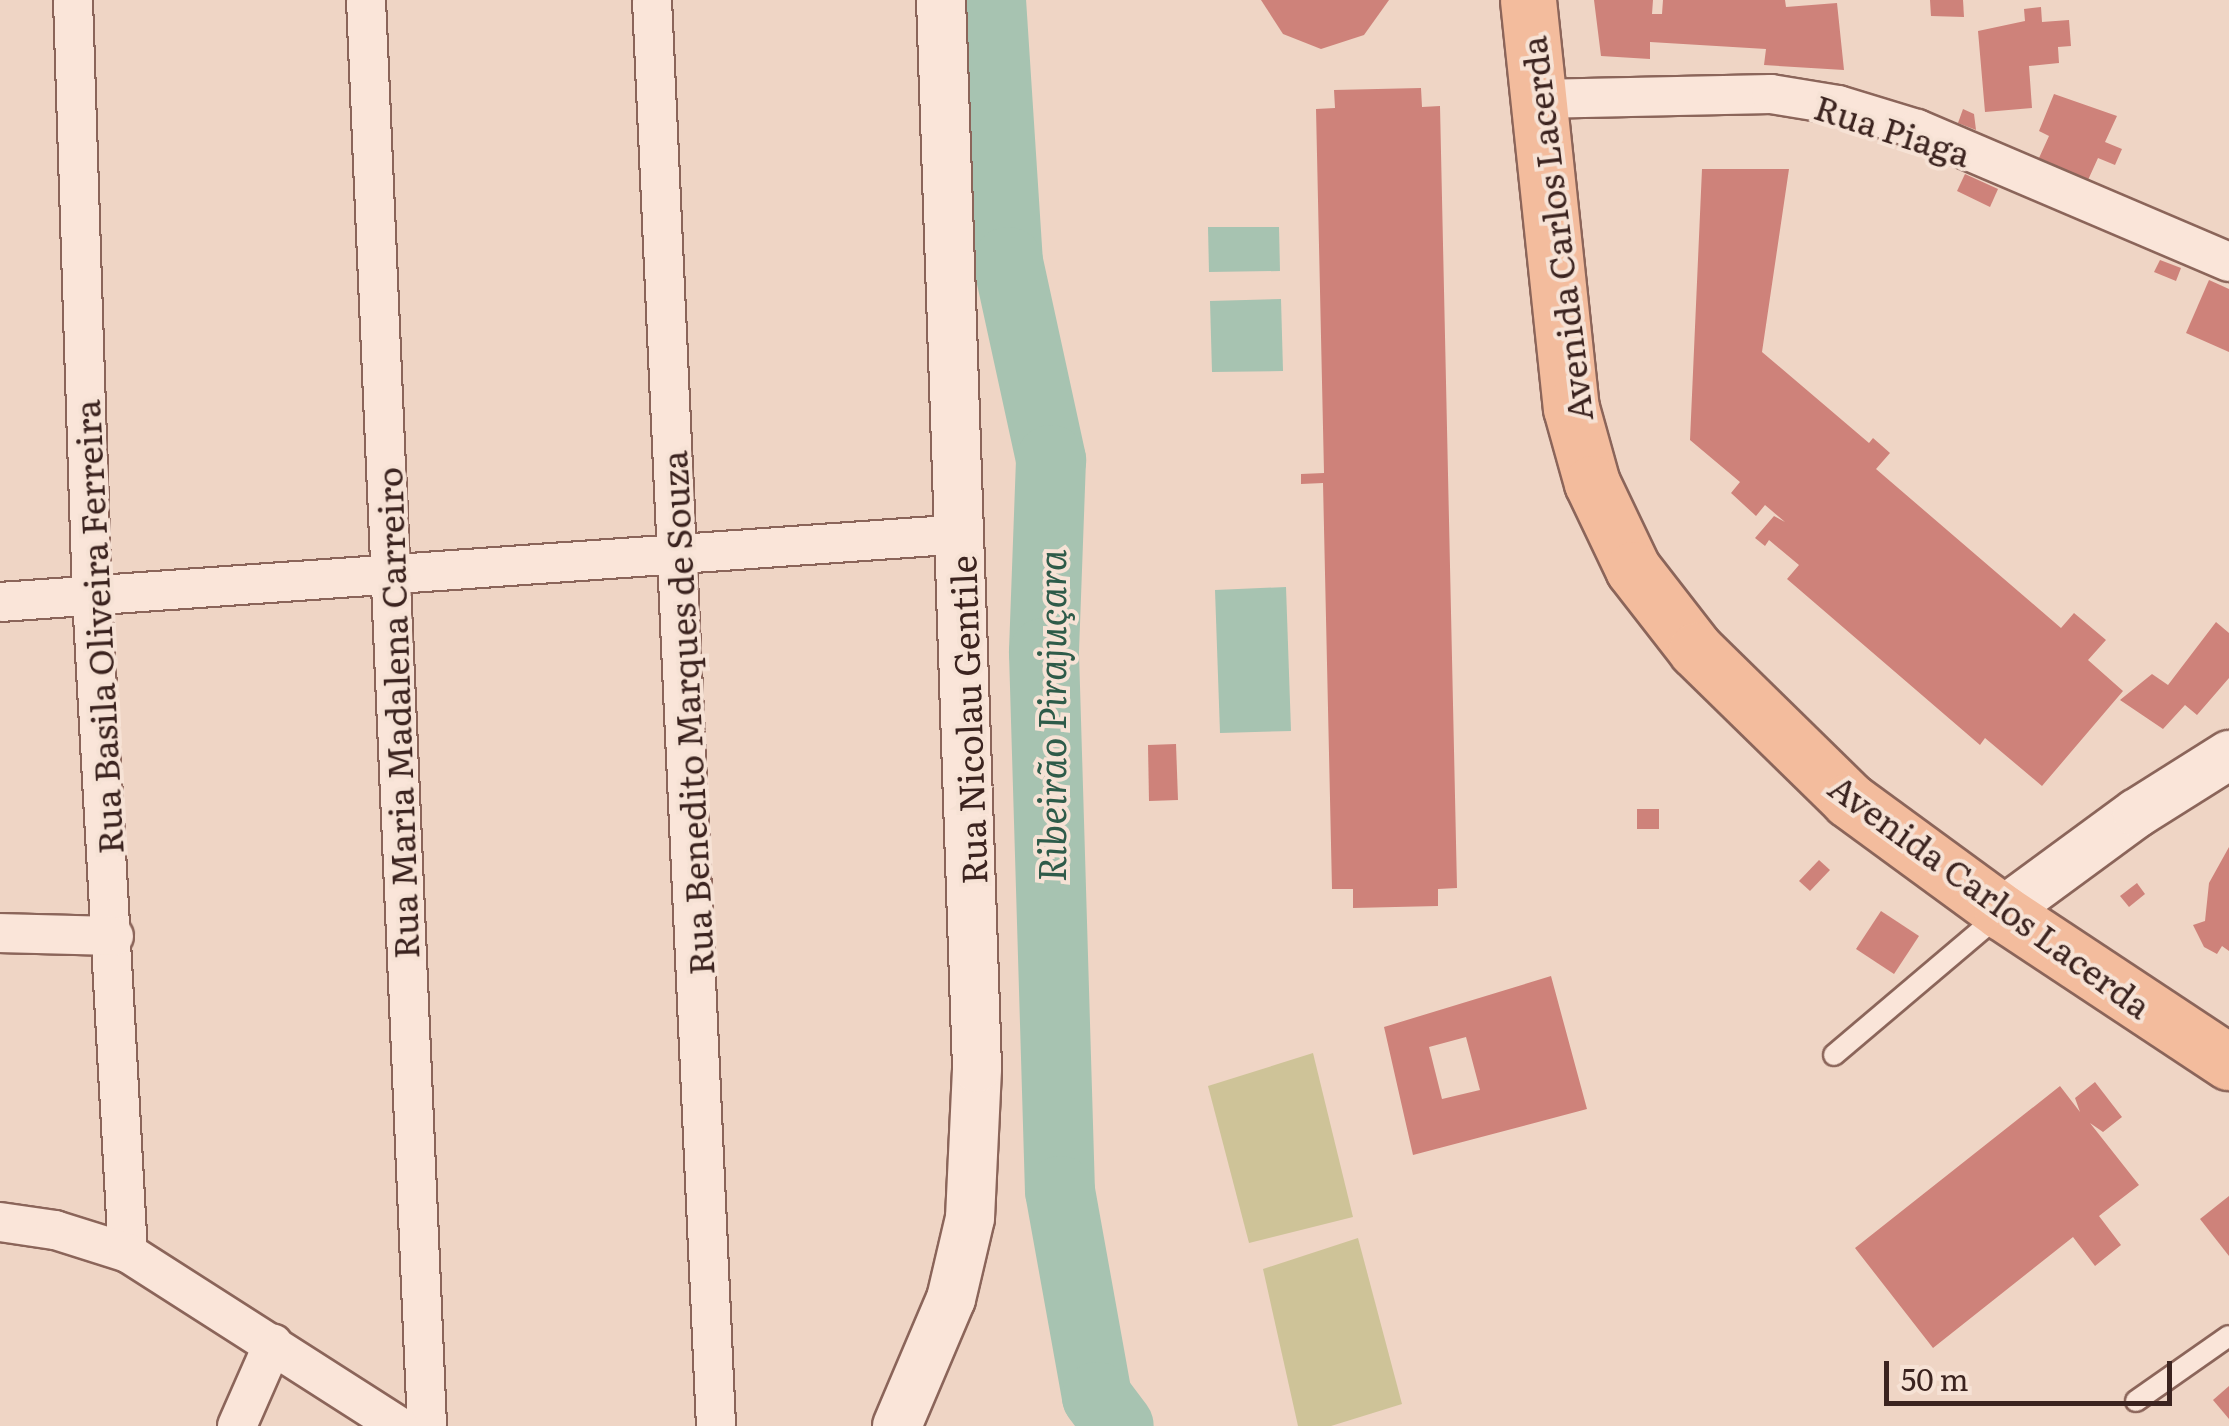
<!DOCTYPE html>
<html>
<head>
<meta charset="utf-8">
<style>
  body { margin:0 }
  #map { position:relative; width:2229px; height:1426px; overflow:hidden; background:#efd5c5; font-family:Literata,serif }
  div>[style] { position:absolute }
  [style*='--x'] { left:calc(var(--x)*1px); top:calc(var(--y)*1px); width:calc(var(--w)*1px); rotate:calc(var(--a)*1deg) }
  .green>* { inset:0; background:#cec398 }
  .water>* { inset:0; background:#a7c3b1 }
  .river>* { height:70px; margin:-35px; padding:0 35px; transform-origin:35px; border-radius:35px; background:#a7c3b1 }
  .building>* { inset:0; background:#ce827a }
  .roads { filter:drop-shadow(2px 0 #8b655a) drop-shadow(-2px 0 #8b655a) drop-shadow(0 2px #8b655a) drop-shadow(0 -2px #8b655a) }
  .service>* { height:20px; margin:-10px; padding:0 10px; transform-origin:10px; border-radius:10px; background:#fae5d9 }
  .minor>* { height:38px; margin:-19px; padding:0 19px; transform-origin:19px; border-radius:19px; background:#fae5d9 }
  .tertiary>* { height:48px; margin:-24px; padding:0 24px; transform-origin:24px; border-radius:24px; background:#fae5d9 }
  .primary>* { height:55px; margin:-27.5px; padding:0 27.5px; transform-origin:27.5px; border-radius:27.5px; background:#f3bc9d }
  span { translate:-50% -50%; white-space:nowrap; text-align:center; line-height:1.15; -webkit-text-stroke:8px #f6e2d5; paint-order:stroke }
  .street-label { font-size:35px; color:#3b231f }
  .water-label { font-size:38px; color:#2e5b49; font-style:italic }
  .scale { position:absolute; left:1884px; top:1361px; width:288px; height:45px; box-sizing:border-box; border:5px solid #3b231f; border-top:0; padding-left:12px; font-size:30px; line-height:35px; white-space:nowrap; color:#3b231f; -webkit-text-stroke:8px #f6e2d5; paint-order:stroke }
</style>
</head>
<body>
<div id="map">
  <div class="green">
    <div style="clip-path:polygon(1313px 1053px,1353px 1217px,1249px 1243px,1208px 1086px)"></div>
    <div style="clip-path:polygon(1358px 1238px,1402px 1404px,1331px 1426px,1298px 1426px,1263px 1269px)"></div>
  </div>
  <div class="water">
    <div style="clip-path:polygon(1208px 227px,1279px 227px,1280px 271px,1209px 272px)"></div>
    <div style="clip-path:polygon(1281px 299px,1283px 371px,1212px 372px,1210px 301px)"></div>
    <div style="clip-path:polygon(1286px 587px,1291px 731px,1220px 733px,1215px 590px)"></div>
  </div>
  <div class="river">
    <div style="--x:991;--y:0;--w:263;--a:86.3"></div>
    <div style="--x:1008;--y:262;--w:203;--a:77.7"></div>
    <div style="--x:1051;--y:460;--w:193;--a:92.1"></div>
    <div style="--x:1044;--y:653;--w:538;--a:88.3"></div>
    <div style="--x:1060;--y:1191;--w:209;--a:79.8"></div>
    <div style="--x:1097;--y:1397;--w:36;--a:53"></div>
  </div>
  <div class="building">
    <div style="clip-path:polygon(1261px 0,1389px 0,1364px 35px,1321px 49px,1283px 34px)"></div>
    <div style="clip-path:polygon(1594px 0,1653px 0,1652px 14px,1662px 14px,1663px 0,1785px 0,1786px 7px,1837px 3px,1844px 70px,1764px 65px,1766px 49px,1650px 42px,1650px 59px,1601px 56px)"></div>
    <div style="clip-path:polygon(1930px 0,1963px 0,1964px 17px,1931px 16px)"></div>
    <div style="clip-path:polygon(2041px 7px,2042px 22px,2069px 20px,2071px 46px,2058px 47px,2059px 63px,2029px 66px,2032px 108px,1985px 112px,1978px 31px,2025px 21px,2024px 9px)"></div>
    <div style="clip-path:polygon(1421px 88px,1422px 107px,1440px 106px,1457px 888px,1438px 889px,1438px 906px,1353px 908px,1353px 889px,1332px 889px,1323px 483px,1301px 484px,1301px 474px,1324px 473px,1316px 109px,1335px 108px,1334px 90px)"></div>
    <div style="clip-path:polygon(2054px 94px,2117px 116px,2105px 142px,2122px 149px,2115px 165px,2098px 158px,2088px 180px,2039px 158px,2049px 136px,2039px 131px)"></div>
    <div style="clip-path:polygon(1963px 109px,1974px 114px,1976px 130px,1958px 123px)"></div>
    <div style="clip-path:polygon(1702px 169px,1789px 169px,1762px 352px,1869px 443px,1873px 438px,1890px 453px,1876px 469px,2061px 628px,2074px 613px,2106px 640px,2088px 660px,2123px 691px,2042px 786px,1985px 738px,1980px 745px,1787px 579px,1799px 565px,1769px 540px,1765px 546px,1755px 538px,1774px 516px,1785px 522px,1765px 505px,1756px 516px,1731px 493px,1740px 482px,1690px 440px)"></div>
    <div style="clip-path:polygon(1965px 174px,1998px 189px,1990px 207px,1957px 191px)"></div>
    <div style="clip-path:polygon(2160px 260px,2181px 268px,2176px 281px,2154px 272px)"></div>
    <div style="clip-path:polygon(2209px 280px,2229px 289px,2229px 352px,2186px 333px)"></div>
    <div style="clip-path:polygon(2216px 622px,2229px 633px,2229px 678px,2197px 715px,2185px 705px,2163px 729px,2120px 700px,2152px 674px,2168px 685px)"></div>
    <div style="clip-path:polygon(1176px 744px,1178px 800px,1149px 801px,1148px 745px)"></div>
    <div style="clip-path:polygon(1637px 809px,1659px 809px,1659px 829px,1637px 829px)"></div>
    <div style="clip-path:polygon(2229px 847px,2229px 951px,2222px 946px,2217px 954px,2204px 947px,2193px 925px,2205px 921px,2209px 883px)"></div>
    <div style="clip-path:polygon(1819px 860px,1830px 870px,1810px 891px,1799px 881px)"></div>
    <div style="clip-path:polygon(2137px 883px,2145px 894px,2129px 907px,2120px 896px)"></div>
    <div style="clip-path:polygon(1881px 911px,1919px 936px,1894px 974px,1856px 949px)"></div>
    <div style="clip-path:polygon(evenodd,1551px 976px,1587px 1109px,1413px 1155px,1384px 1027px,1551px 976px,1466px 1037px,1480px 1090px,1442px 1099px,1429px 1047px,1466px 1037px)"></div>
    <div style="clip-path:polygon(2095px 1082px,2122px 1117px,2103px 1132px,2090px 1123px,2139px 1185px,2099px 1216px,2121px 1245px,2095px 1266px,2073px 1237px,1933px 1348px,1855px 1248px,2060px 1086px,2080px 1112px,2075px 1098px)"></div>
    <div style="clip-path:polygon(2229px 1196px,2229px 1256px,2200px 1219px)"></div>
    <div style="clip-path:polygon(2229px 1386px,2229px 1419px,2213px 1400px)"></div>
  </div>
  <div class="roads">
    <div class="service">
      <div style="--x:1834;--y:1055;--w:218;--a:-40.3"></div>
      <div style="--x:2136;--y:1401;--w:113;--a:-35"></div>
    </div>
    <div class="minor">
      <div style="--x:73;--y:0;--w:597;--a:88.18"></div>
      <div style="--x:92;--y:597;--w:657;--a:86.86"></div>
      <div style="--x:366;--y:0;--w:1427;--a:87.55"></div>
      <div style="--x:652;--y:0;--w:1427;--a:87.43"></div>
      <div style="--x:1537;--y:99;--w:234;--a:-1.2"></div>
      <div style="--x:1771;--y:94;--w:68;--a:9.3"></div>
      <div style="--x:1838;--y:105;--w:83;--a:16.9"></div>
      <div style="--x:1917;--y:129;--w:339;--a:23.1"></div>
      <div style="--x:0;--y:602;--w:964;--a:-4.04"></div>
      <div style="--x:0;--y:933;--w:114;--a:1.5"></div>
      <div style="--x:0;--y:1222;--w:56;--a:8.3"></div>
      <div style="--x:55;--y:1230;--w:77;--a:17.5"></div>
      <div style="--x:128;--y:1253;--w:322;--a:32.6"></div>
      <div style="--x:237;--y:1426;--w:90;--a:-66.3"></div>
    </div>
    <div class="tertiary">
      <div style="--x:2002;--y:912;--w:167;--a:-36.3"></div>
      <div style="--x:2137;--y:813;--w:109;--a:-32.2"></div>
      <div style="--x:897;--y:1426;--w:138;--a:-67"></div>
      <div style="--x:951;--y:1299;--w:83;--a:-76.8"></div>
      <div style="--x:970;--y:1218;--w:150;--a:-87.3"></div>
      <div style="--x:977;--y:1068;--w:1069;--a:-91.93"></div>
    </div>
    <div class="primary">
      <div style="--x:1528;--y:0;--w:410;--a:84"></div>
      <div style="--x:1571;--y:408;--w:78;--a:74.4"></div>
      <div style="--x:1592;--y:483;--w:95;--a:64.5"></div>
      <div style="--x:1633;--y:569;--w:103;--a:52.1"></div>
      <div style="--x:1696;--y:650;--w:214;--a:44.4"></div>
      <div style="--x:1849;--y:800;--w:190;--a:36.2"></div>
      <div style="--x:2002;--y:912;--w:272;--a:33.5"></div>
    </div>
  </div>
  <div class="street-label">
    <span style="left:1893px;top:129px;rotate:18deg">Rua Piaga</span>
    <span style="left:1555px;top:229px;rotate:-97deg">Avenida Carlos Lacerda</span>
    <span style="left:97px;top:627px;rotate:-93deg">Rua Basila Oliveira Ferreira</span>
    <span style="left:396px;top:713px;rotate:-92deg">Rua Maria Madalena Carreiro</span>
    <span style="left:686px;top:713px;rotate:-93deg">Rua Benedito Marques de Souza</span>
    <span style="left:967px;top:720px;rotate:-92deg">Rua Nicolau Gentile</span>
    <span style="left:1991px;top:895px;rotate:36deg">Avenida Carlos Lacerda</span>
  </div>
  <div class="water-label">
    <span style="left:1050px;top:716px;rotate:-90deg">Ribeirão Pirajuçara</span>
  </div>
  <div class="scale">50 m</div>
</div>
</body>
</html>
